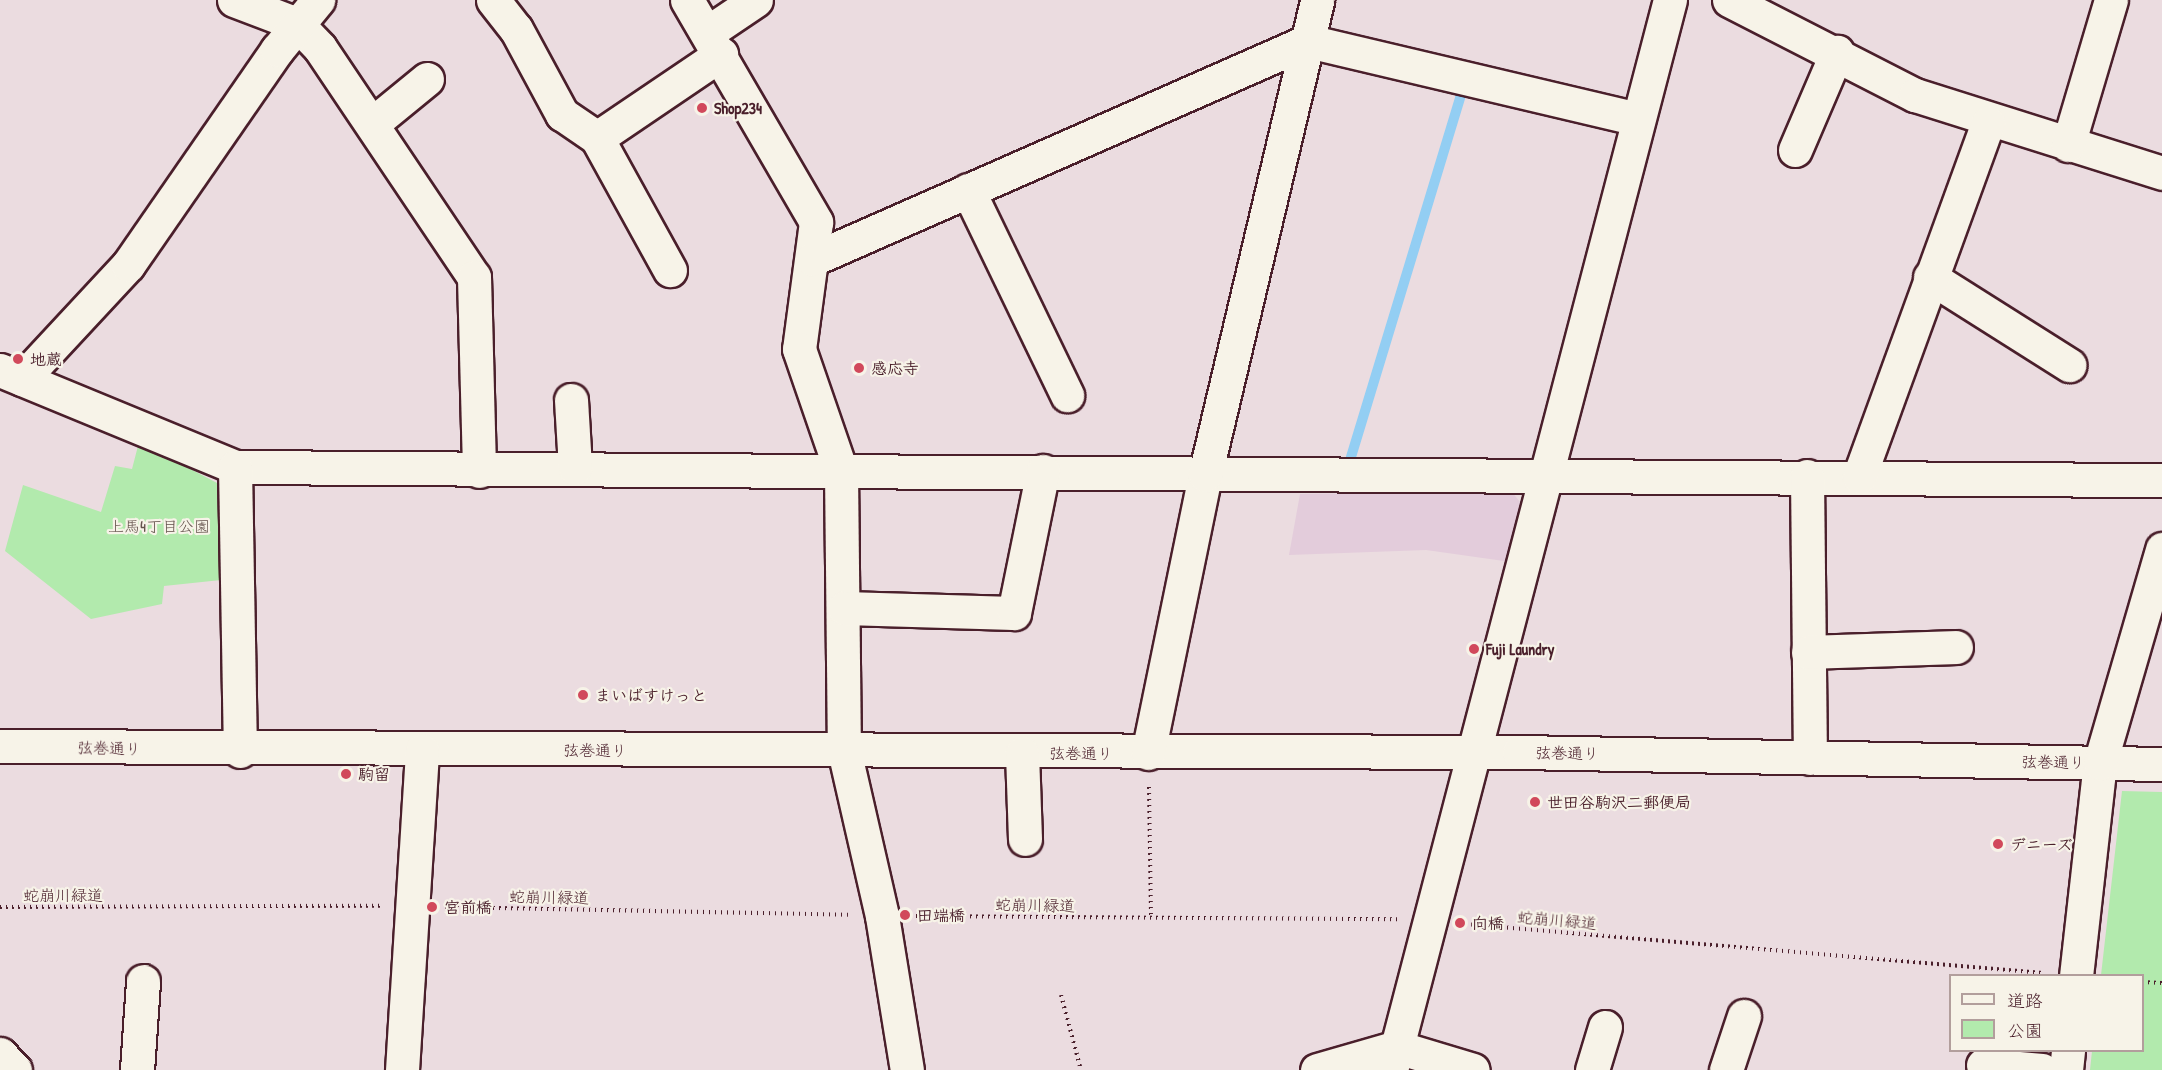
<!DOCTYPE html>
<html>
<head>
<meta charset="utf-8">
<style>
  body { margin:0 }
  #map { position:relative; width:2162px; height:1070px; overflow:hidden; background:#ebdce0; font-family:"Patrick Hand","Klee One",sans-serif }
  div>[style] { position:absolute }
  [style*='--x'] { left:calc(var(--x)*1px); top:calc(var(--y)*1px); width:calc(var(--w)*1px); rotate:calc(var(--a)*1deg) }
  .built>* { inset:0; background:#e3ccdb }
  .green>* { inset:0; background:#b2eaad }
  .stream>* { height:10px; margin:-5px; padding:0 5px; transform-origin:5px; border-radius:5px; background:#93cef3 }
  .path>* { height:4px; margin-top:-2px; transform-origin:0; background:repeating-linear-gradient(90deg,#4a1f2b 0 1.5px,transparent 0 6px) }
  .roads { filter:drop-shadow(2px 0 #4a1f2b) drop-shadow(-2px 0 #4a1f2b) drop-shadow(0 2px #4a1f2b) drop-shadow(0 -2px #4a1f2b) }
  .minor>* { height:33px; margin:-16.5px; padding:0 16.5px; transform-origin:16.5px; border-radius:16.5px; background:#f7f3e8 }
  .dots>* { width:16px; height:16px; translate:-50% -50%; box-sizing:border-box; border:3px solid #f7f3e8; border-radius:50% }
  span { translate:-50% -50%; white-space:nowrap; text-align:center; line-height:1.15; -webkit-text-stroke:4.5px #f7f3e8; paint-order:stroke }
  .poi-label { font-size:16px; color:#4a1f2b; font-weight:700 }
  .left { translate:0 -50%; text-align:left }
  .park-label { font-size:16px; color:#64524c }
  .street-label { font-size:16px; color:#4a1f2b }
  .legend { position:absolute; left:1949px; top:974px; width:195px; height:78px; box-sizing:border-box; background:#f7f3e8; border:2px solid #b29e9c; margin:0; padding:8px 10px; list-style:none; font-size:18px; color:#4a1f2b }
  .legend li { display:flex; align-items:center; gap:12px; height:30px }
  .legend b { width:30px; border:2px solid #b29e9c }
</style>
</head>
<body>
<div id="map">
  <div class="built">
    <div style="clip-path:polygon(1511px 491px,1525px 508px,1511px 562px,1426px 550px,1289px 555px,1300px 494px)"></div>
  </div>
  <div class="green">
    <div style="clip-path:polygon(139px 442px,217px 483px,221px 580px,164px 586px,162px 604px,91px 619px,5px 551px,23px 485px,101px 512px,115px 466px,132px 469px)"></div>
    <div style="clip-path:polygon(2122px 791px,2162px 792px,2162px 1070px,2090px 1070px,2092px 1051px,2142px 1050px,2142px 976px,2101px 975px)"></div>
  </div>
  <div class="stream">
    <div style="--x:1351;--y:457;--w:378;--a:-73.1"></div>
  </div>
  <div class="path">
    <div style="--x:1149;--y:787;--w:131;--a:89.1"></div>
    <div style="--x:0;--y:907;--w:380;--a:-0.2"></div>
    <div style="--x:445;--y:907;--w:403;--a:1.1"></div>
    <div style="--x:916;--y:916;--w:481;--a:0.4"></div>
    <div style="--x:1465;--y:924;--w:580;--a:4.85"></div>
    <div style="--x:2142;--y:982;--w:20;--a:3"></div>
    <div style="--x:1061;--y:995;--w:78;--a:75.1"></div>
  </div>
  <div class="roads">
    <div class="minor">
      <div style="--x:234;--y:0;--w:67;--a:20.9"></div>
      <div style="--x:297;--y:24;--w:33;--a:46"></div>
      <div style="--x:320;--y:48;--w:276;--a:56.1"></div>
      <div style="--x:474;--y:277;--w:194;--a:88.5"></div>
      <div style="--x:493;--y:0;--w:37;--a:52"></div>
      <div style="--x:516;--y:29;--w:97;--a:61.6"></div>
      <div style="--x:562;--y:114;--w:42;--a:34.4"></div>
      <div style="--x:597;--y:138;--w:150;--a:-34.1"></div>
      <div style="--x:687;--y:0;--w:257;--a:59.8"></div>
      <div style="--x:816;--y:222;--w:128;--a:97.6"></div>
      <div style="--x:799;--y:349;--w:129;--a:71"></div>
      <div style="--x:841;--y:471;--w:279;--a:89.4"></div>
      <div style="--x:844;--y:750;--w:170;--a:77.1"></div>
      <div style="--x:882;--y:916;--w:156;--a:80.8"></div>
      <div style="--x:1729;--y:0;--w:209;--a:27.1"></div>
      <div style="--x:1915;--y:95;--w:259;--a:17.5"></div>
      <div style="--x:707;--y:33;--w:59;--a:-34"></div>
      <div style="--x:372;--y:124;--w:71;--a:-39.3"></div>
      <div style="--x:597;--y:138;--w:151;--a:61.1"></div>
      <div style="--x:2068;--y:145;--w:151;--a:-73.5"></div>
      <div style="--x:1795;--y:150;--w:107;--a:-66.8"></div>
      <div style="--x:968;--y:190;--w:228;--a:64.2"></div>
      <div style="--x:813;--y:259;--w:541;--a:-23.77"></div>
      <div style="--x:1308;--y:41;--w:339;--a:13.3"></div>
      <div style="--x:1930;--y:277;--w:165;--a:32.3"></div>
      <div style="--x:0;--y:370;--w:254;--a:22.4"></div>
      <div style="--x:235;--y:467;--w:1927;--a:0.39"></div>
      <div style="--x:22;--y:379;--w:156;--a:-47.1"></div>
      <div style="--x:128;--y:265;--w:262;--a:-55.3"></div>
      <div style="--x:277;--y:50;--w:65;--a:-50.6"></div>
      <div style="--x:571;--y:400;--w:68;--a:86.6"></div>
      <div style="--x:235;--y:467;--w:284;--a:89"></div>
      <div style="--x:1807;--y:476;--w:282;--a:89.4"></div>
      <div style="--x:1859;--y:477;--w:377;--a:-70"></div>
      <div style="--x:844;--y:608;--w:170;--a:1.7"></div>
      <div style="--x:1014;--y:613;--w:145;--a:-78.5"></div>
      <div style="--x:1808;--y:652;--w:148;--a:-1.9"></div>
      <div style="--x:0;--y:746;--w:1519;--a:0.23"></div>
      <div style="--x:1519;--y:752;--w:643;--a:1.07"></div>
      <div style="--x:1022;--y:753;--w:86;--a:88"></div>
      <div style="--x:1148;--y:753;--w:284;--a:-78.4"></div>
      <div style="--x:1205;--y:475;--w:488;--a:-76.7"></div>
      <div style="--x:2076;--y:976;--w:214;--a:-83.6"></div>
      <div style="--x:2100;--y:763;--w:223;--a:-73.8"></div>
      <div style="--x:0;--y:1054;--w:22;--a:47"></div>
      <div style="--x:1983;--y:1065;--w:59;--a:4.8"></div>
      <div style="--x:137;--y:1070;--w:89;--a:-86.1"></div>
      <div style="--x:402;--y:1070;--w:320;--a:-86.4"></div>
      <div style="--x:1317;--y:1070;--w:83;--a:-16"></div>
      <div style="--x:1397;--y:1047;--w:79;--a:16.8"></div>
      <div style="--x:1391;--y:1070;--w:1106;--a:-75.39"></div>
      <div style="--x:1592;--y:1070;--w:45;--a:-73.2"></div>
      <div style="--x:1726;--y:1070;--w:57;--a:-71.6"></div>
      <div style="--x:2066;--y:1070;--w:20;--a:-84"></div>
    </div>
  </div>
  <div class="dots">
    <div style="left:702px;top:108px;background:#d1495b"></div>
    <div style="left:18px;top:359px;background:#d1495b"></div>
    <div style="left:859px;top:368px;background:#d1495b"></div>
    <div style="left:1474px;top:649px;background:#d1495b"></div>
    <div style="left:583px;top:695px;background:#d1495b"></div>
    <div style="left:346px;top:774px;background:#d1495b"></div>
    <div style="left:1535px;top:802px;background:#d1495b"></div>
    <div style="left:1998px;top:844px;background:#d1495b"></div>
    <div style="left:432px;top:907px;background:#d1495b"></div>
    <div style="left:905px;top:915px;background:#d1495b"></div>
    <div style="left:1460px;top:923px;background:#d1495b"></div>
  </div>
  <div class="poi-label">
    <span class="left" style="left:714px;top:108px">Shop234</span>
    <span class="left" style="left:30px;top:359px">地蔵</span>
    <span class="left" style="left:871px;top:368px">感応寺</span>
    <span class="left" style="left:1486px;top:649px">Fuji Laundry</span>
    <span class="left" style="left:595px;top:695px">まいばすけっと</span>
    <span class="left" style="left:358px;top:774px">駒留</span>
    <span class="left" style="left:1547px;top:802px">世田谷駒沢二郵便局</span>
    <span class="left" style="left:2010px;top:844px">デニーズ</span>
    <span class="left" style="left:444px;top:907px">宮前橋</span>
    <span class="left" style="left:917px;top:915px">田端橋</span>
    <span class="left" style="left:1472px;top:923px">向橋</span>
  </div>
  <div class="park-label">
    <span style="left:159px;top:526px">上馬4丁目公園</span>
  </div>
  <div class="street-label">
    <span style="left:109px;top:748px;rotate:1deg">弦巻通り</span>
    <span style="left:595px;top:750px">弦巻通り</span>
    <span style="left:1081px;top:753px">弦巻通り</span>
    <span style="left:1567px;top:753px;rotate:1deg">弦巻通り</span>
    <span style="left:2053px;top:762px;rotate:1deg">弦巻通り</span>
    <span style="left:63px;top:895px">蛇崩川緑道</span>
    <span style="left:549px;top:897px;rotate:1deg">蛇崩川緑道</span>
    <span style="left:1035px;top:905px;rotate:1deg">蛇崩川緑道</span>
    <span style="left:1557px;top:920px;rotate:5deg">蛇崩川緑道</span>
  </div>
  <ul class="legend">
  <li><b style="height:8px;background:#f7f3e8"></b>道路</li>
  <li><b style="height:16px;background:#b2eaad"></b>公園</li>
  </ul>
</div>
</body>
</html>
